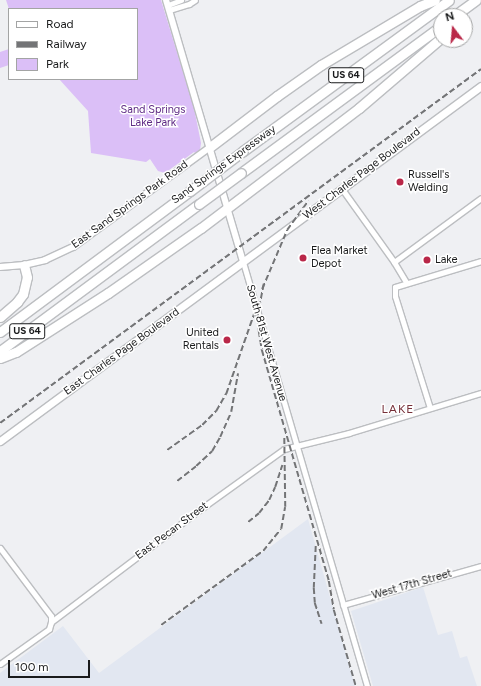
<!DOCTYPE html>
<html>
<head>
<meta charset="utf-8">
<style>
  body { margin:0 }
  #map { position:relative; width:481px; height:686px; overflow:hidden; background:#eff0f3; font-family:Figtree,sans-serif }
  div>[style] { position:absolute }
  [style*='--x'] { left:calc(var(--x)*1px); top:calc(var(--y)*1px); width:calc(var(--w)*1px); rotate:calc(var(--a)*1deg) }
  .built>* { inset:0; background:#e2e7f1 }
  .green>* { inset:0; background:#dbbff7 }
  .roads { filter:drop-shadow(1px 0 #bcbec1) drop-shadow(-1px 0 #bcbec1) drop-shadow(0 1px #bcbec1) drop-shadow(0 -1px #bcbec1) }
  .minor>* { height:5px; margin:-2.5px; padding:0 2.5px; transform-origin:2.5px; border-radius:2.5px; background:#fff }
  .tertiary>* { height:6px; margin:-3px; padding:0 3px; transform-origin:3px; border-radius:3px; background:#fff }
  .secondary>* { height:7px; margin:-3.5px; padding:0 3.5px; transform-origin:3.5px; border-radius:3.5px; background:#fff }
  .motorway>* { height:9px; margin:-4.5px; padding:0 4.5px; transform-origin:4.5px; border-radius:4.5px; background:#fff }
  .rail>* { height:1.5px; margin-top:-0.75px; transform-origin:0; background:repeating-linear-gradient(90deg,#737476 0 6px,transparent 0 9px) }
  .bridges { filter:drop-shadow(1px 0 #bcbec1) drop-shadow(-1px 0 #bcbec1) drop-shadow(0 1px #bcbec1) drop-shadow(0 -1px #bcbec1) }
  .motorway-bridge>* { height:9px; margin:-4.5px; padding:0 4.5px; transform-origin:4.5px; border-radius:4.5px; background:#fff }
  .dots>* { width:11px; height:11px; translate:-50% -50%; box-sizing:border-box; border:2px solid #fff; border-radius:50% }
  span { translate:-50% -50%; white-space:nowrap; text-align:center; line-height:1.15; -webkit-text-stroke:3px #fff; paint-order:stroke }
  .shield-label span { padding:1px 3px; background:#fff; border:1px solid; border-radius:3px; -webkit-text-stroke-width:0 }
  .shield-label { font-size:10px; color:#1a1b1c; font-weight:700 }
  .park-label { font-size:11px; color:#5f2b85 }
  .street-label { font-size:11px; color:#1a1b1c }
  .poi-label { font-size:11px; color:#1a1b1c }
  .left { translate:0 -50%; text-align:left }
  .right { translate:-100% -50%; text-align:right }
  .neighbourhood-label { font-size:12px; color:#762f38; letter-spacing:1px }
  .legend { position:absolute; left:8px; top:8px; width:130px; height:72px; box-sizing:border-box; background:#fff; border:1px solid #a3a4a4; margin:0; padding:5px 7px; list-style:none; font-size:12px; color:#1a1b1c }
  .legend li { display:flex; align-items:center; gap:8px; height:20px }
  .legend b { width:20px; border:1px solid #a3a4a4 }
  .north { position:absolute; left:433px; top:8px; width:40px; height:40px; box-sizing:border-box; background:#fff; border:1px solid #a3a4a4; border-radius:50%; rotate:344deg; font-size:11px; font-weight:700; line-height:16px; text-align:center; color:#1a1b1c }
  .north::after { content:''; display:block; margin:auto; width:14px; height:18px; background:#b92748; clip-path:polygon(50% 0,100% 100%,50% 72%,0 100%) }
  .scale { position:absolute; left:8px; top:660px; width:82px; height:18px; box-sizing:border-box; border:2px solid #1a1b1c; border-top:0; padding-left:5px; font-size:12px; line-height:14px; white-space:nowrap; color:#1a1b1c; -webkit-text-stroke:3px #fff; paint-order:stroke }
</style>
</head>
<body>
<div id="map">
  <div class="built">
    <div style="clip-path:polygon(308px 519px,355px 686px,0 686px,0 673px,63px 626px,99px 673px)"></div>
    <div style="clip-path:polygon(423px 587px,438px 635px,452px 631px,460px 658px,467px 656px,477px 686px,373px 686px,351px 611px)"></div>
  </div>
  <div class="green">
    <div style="clip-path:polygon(6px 0,161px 0,194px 108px,201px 143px,200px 150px,195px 153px,194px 152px,165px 173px,158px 171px,150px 159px,146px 162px,91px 153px,88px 111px,59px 79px,137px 79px,137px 9px,9px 9px)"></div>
    <div style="clip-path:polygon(9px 49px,9px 65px,0 68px,0 52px)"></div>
  </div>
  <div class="roads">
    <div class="minor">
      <div style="--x:168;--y:5;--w:14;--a:-21"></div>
      <div style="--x:169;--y:10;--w:21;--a:-17"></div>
      <div style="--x:189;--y:4;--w:7;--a:-34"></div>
      <div style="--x:342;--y:189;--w:90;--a:54.5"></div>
      <div style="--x:394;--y:262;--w:23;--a:59"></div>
      <div style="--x:243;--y:262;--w:442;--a:73.7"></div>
      <div style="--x:394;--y:262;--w:108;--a:-36.3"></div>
      <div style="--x:430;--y:408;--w:117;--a:-107.4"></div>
      <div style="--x:395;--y:296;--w:9;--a:-90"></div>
      <div style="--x:395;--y:287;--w:90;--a:-16.8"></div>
      <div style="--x:0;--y:548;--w:85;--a:53.1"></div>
      <div style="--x:51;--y:616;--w:6;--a:90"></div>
      <div style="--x:51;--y:622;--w:7;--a:106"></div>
      <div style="--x:49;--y:629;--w:60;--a:144.5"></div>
      <div style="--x:343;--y:605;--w:143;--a:-15.8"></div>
      <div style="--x:51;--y:622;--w:189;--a:-37.1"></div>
      <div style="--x:202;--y:508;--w:101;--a:-35.7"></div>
      <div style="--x:284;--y:449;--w:67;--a:-13.8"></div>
      <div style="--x:349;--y:433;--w:138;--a:-16.9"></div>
    </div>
    <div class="tertiary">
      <div style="--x:166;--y:0;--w:273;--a:73.6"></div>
      <div style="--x:0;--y:267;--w:24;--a:-5"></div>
      <div style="--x:24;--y:265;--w:22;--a:-13"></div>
      <div style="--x:45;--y:260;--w:31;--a:-25"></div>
      <div style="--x:73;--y:247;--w:170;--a:-36.1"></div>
    </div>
    <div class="secondary">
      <div style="--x:0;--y:441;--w:598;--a:-36.43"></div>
    </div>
    <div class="motorway">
      <div style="--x:454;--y:16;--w:27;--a:-36"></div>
      <div style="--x:210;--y:147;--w:84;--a:-37.3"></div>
      <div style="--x:277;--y:96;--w:54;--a:-35.2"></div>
      <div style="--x:321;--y:65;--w:115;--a:-30.8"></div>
      <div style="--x:420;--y:6;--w:16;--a:-22"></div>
      <div style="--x:243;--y:151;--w:255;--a:-36.2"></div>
      <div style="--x:241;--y:173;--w:248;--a:-36.3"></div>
      <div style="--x:0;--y:317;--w:23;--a:-41"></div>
      <div style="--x:17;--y:302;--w:10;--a:-53"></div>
      <div style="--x:23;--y:294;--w:17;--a:-77"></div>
      <div style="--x:27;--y:277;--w:12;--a:-104"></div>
      <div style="--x:0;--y:332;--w:237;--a:-36.6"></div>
      <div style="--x:0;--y:351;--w:247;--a:-36.5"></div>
      <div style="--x:0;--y:358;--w:17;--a:-21"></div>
      <div style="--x:16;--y:352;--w:109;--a:-32.7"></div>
      <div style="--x:108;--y:293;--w:113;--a:-35"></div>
      <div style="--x:201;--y:228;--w:198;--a:-37.2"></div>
      <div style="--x:359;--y:108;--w:108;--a:-40.5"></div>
    </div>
  </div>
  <div class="rail">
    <div style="--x:264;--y:284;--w:33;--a:101"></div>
    <div style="--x:258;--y:316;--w:15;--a:86"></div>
    <div style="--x:259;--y:331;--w:19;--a:81"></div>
    <div style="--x:262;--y:350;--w:241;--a:73.8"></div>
    <div style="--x:329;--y:581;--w:29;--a:80"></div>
    <div style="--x:334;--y:610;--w:79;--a:73.9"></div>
    <div style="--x:262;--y:289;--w:64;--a:-67"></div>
    <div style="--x:287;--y:230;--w:36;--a:-54"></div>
    <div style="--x:0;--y:423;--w:597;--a:-36.35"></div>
    <div style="--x:167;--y:450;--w:43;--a:-35.5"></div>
    <div style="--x:202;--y:425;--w:20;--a:-45"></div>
    <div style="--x:216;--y:411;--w:20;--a:-60"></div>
    <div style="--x:226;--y:394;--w:91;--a:-70.8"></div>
    <div style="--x:177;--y:481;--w:24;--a:-38"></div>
    <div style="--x:196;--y:466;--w:22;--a:-43"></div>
    <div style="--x:212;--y:451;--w:16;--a:-60"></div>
    <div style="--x:220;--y:437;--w:27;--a:-66"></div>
    <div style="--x:231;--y:412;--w:39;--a:-80"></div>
    <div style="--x:248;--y:522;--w:14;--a:-39"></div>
    <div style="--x:259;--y:513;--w:16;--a:-52"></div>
    <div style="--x:269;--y:500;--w:14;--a:-65"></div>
    <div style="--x:275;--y:487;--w:23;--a:-72"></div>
    <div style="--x:316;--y:546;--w:42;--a:92.7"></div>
    <div style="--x:314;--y:588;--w:15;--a:86"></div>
    <div style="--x:315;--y:603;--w:22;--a:72"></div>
    <div style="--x:161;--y:625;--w:126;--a:-36"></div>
    <div style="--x:263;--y:551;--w:28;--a:-51"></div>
    <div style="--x:281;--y:529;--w:22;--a:-80"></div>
    <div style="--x:285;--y:507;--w:70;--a:-90.8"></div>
  </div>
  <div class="bridges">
    <div class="motorway-bridge">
      <div style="--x:190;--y:191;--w:66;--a:-37"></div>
      <div style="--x:199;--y:204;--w:52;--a:-36.4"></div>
    </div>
  </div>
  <div class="dots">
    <div style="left:400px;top:182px;background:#b92748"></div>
    <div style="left:303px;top:258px;background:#b92748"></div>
    <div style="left:427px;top:260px;background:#b92748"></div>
    <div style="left:227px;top:340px;background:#b92748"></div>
  </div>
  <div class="shield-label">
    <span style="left:346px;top:75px">US 64</span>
    <span style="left:27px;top:331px">US 64</span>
  </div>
  <div class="park-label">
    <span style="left:153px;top:117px">Sand Springs<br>Lake Park</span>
  </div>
  <div class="street-label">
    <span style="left:224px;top:165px;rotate:-36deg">Sand Springs Expressway</span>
    <span style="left:362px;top:174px;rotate:-37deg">West Charles Page Boulevard</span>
    <span style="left:130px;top:205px;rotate:-36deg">East Sand Springs Park Road</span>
    <span style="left:266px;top:343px;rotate:74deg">South 81st West Avenue</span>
    <span style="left:122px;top:352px;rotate:-36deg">East Charles Page Boulevard</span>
    <span style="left:172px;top:531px;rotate:-37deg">East Pecan Street</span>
    <span style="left:412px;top:585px;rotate:-16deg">West 17th Street</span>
  </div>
  <div class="poi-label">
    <span class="left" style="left:408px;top:182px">Russell's<br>Welding</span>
    <span class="left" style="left:311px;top:258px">Flea Market<br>Depot</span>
    <span class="left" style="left:435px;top:260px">Lake</span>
    <span class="right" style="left:219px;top:340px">United<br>Rentals</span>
  </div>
  <div class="neighbourhood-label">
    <span style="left:398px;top:410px">LAKE</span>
  </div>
  <ul class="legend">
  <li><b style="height:5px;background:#fff"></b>Road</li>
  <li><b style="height:5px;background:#737476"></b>Railway</li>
  <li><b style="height:11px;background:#dbbff7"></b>Park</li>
  </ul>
  <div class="north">N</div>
  <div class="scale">100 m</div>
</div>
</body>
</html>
